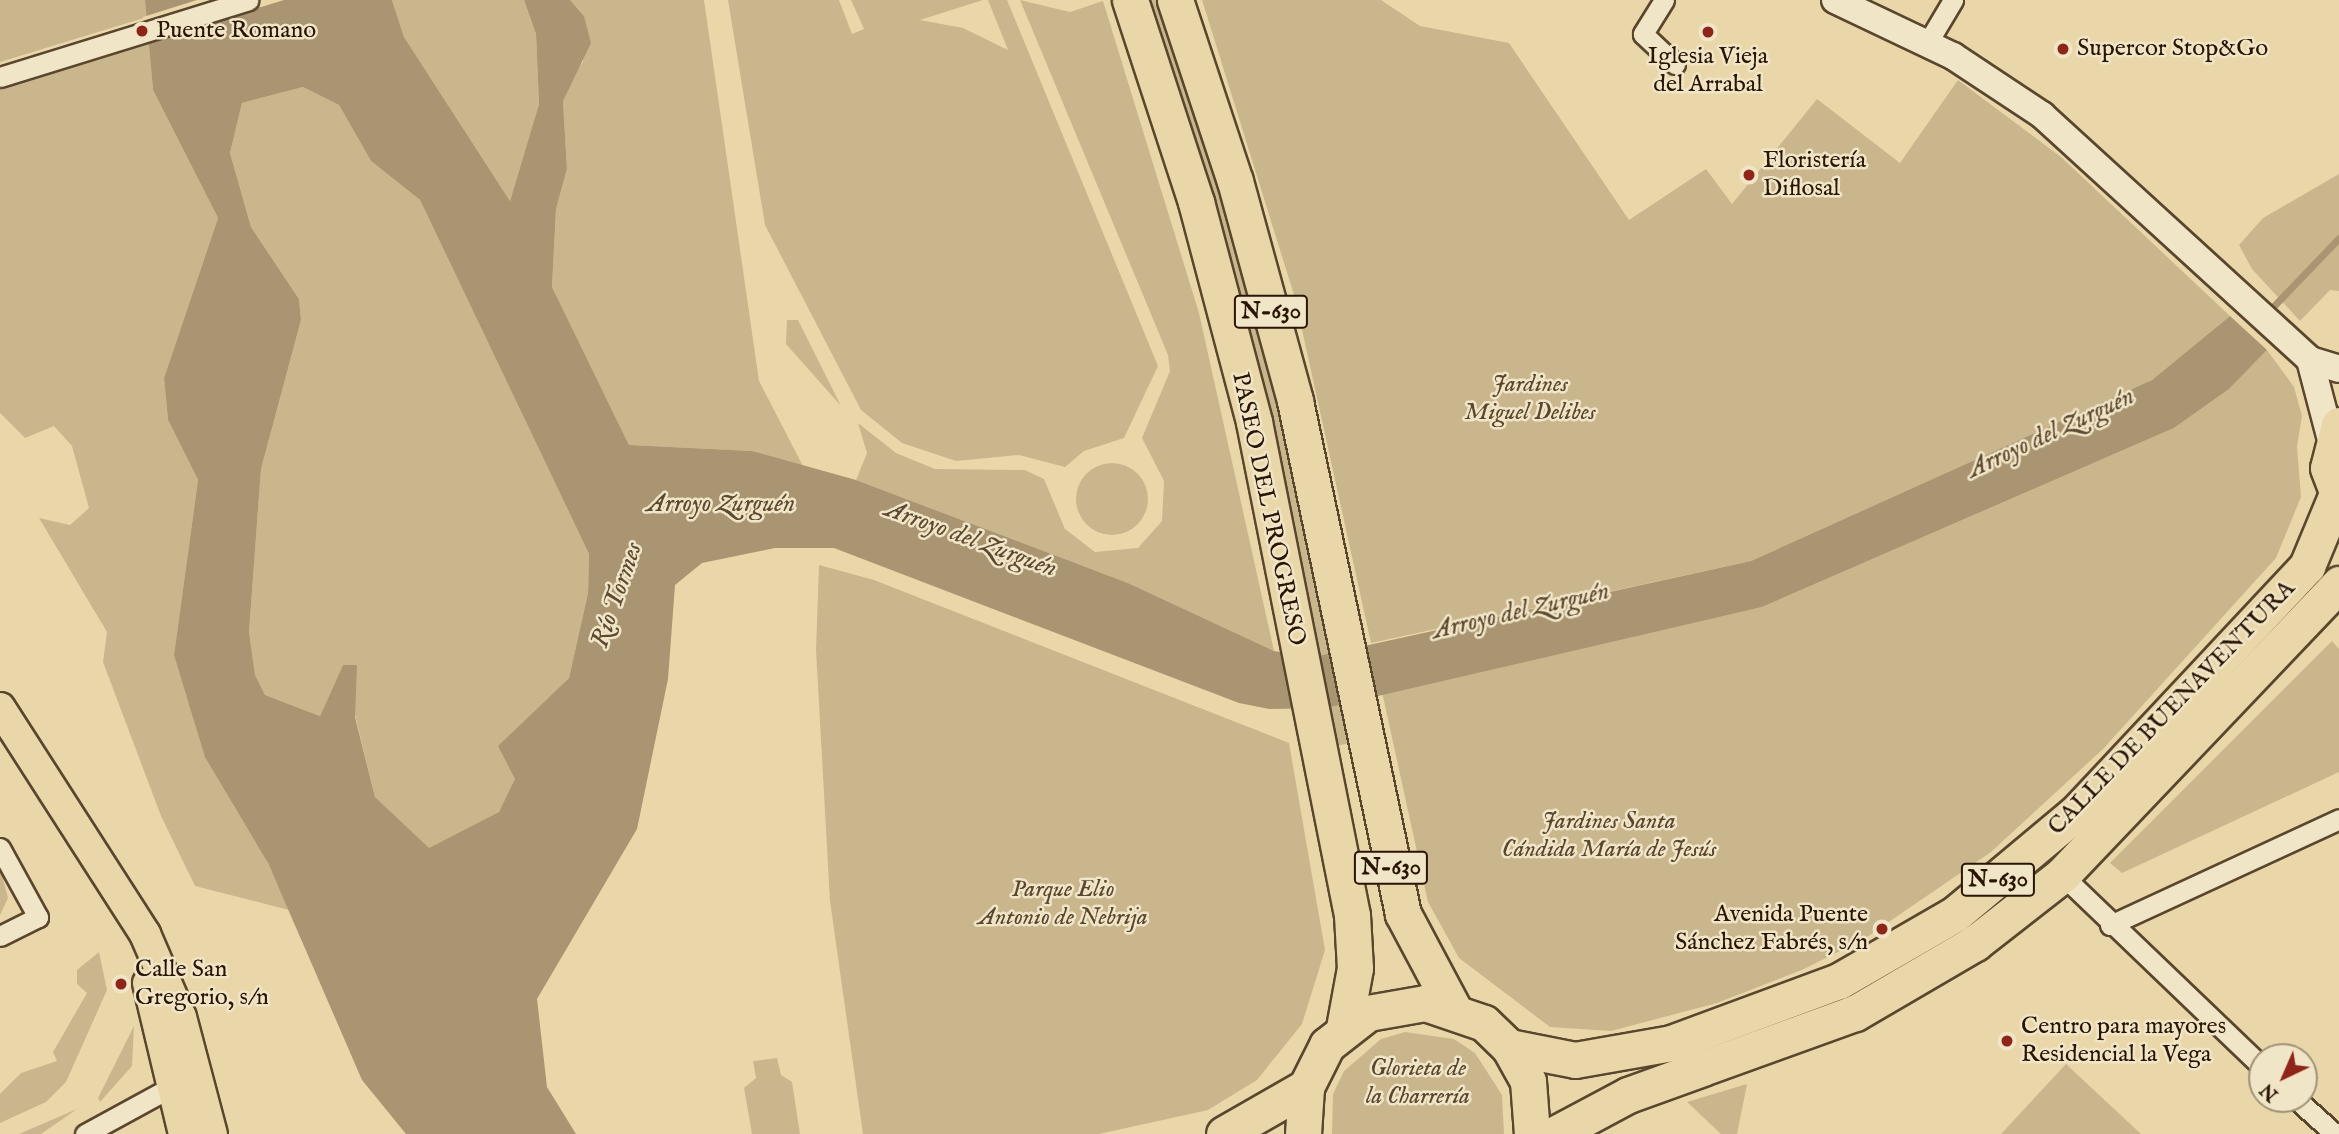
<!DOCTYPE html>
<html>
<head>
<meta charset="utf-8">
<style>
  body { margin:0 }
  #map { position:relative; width:2339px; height:1134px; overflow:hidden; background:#ead7a9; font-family:"IM FELL English",serif }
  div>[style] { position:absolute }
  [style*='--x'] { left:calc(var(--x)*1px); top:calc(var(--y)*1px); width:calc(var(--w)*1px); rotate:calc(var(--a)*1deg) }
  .green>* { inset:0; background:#c9b68d }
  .round { border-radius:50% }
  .water>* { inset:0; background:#a99571 }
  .pier>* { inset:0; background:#ead7a9 }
  .stream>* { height:7px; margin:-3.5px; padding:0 3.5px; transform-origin:3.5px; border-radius:3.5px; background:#a99571 }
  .roads { filter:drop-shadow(2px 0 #5a462e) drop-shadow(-2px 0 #5a462e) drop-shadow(0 2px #5a462e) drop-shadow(0 -2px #5a462e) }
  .street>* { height:19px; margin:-9.5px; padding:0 9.5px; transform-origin:9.5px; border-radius:9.5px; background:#f1e5c7 }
  .secondary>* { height:26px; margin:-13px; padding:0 13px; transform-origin:13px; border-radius:13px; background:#f1e5c7 }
  .primary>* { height:30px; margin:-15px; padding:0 15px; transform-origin:15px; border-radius:15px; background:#ead7a9 }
  .highway>* { height:35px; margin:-17.5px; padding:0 17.5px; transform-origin:17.5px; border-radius:17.5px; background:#ead7a9 }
  .dots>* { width:19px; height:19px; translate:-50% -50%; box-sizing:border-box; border:4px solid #f1e5c7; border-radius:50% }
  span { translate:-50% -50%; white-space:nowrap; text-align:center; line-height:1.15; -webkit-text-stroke:5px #f1e5c7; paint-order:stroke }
  .shield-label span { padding:2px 5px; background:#f1e5c7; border:2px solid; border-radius:5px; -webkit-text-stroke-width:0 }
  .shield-label { font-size:23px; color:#2a1505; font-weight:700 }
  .poi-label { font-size:24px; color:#2a1505 }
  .left { translate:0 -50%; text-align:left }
  .right { translate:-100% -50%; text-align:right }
  .park-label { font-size:24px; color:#5a452e; font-style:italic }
  .street-label { font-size:24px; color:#2a1505 }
  .water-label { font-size:26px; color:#5d4830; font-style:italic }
  .north { position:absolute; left:2248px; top:1043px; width:70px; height:70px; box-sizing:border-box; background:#f1e5c7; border:2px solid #a19279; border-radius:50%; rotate:224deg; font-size:19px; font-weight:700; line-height:28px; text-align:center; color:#2a1505 }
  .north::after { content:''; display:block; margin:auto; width:24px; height:32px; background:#8f2418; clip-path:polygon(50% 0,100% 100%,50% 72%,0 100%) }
</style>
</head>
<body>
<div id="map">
  <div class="green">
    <div style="clip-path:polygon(0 0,145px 0,147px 17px,0 62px)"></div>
    <div style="clip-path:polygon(392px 0,524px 0,536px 34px,539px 104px,510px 201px,404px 37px)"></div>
    <div style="clip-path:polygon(570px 0,704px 0,759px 381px,805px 470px,752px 451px,629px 445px,552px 287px,556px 209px,567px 169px,563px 101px,567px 82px,583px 62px,584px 16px)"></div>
    <div style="clip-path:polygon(728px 0,839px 0,852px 34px,864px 29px,851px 0,983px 0,920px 20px,963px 28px,1008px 50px,988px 0,1007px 0,1158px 366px,1124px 438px,1084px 451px,1065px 467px,1019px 455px,956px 461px,902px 443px,861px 410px,765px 225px)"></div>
    <div style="clip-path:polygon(1020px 0,1070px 12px,1103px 1px,1199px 313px,1274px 651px,1128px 583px,856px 480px,867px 453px,858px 423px,896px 453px,935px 469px,1025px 470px,1044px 479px,1065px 529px,1095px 552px,1138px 548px,1162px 521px,1164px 481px,1142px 438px,1170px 371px,1168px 355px)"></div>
    <div style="clip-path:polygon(1147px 0,1160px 0,1180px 57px,1267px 347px,1350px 743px,1332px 747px)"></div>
    <div style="clip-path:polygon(1202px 0,1381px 0,1420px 26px,1509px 43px,1629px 220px,1706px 169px,1732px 204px,1817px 99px,1900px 163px,1958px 80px,2061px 157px,2230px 316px,2152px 380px,1751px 561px,1371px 643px,1295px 298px)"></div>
    <div style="clip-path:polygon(149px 44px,153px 90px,218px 218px,164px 378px,168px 420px,198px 480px,174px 655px,289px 910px,195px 886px,161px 816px,103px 662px,107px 632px,39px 518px,70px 525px,89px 508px,72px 446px,54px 426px,25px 438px,0 413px,0 89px)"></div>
    <div style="clip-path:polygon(303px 87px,339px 105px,371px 161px,420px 200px,589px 554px,588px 593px,569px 678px,499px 746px,516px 779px,499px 812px,429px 849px,375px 797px,343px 665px,320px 716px,265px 695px,255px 676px,249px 632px,261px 469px,301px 320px,299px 299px,251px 227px,230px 153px,242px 103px)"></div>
    <div style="clip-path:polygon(2339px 174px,2339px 291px,2330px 290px,2300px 321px,2252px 269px,2239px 245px,2263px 218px)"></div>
    <div style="clip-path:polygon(787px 320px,798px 320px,841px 406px,786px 344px)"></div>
    <div style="clip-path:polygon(2267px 350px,2294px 387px,2302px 416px,2297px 446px,2301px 497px,2276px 558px,2103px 749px,1991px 852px,1864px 939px,1804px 969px,1717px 1003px,1611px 1031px,1550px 1027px,1459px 958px,1428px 902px,1382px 692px,1762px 607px,2174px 428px,2229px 389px)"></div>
    <div class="round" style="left:1076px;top:463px;width:72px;height:72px"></div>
    <div style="clip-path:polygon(819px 565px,874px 580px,1289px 743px,1325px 950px,1302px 1024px,1257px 1080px,1208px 1110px,1099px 1134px,863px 1134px,830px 901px,816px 650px)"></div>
    <div style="clip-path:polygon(2332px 641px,2339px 649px,2339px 772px,2122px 873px,2110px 863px)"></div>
    <div style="clip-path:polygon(0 867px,8px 898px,0 915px)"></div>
    <div style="clip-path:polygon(99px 952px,107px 990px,66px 1082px,46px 1102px,0 1123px,0 1094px,21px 1073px,57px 1061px,53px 1052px,87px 993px,77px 984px,77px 970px)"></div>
    <div style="clip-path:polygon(134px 1026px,132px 1066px,100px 1102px,98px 1098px)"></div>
    <div style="clip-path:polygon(1405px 1032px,1454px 1039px,1475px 1053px,1502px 1095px,1504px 1134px,1332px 1134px,1333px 1094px,1344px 1071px,1381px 1039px)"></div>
    <div style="clip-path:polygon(777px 1058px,781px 1075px,792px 1082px,800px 1134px,752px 1134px,744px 1088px,756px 1078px,753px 1061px)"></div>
    <div style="clip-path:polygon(2066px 1064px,2141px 1134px,2001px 1134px)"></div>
    <div style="clip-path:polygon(1747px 1084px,1737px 1134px,1721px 1134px,1687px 1102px)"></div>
    <div style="clip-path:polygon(77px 1109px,41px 1134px,19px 1134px)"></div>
  </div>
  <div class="water">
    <div style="clip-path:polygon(evenodd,145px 0,392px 0,404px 37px,510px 201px,539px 104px,536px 34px,524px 0,570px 0,584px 16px,591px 43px,563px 101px,567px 169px,556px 209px,552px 287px,629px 445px,752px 451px,856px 480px,1128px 583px,1274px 651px,1314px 657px,1751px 561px,2152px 380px,2230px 316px,2267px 350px,2229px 389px,2174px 428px,1762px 607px,1326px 708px,1269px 709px,1239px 703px,834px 548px,775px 548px,702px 563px,675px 585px,668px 679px,637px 829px,537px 999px,547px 1087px,576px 1134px,406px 1134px,362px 1080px,268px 863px,205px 757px,174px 655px,198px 480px,168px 420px,164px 378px,218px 218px,153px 90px,145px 0,303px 87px,339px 105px,371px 161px,420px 200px,589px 554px,588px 593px,569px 678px,498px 746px,515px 779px,499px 812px,429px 848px,375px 797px,355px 717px,357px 665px,343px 665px,320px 716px,265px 695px,255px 675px,249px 632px,261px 469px,301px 320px,299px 299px,251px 227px,230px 153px,242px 103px,303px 87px)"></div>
  </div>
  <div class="pier">
    <div style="clip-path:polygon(197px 0,284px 0,146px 43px,143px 17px)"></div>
  </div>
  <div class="stream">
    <div style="--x:2267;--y:313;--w:104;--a:-46.2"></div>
  </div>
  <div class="roads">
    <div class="street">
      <div style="--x:1664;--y:0;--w:40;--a:122"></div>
      <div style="--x:1643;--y:34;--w:44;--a:43.2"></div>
      <div style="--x:1928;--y:42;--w:49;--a:-59.2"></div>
      <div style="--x:0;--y:77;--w:260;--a:-17.2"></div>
      <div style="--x:0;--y:848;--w:79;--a:61.2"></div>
      <div style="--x:38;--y:917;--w:42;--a:153.4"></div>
      <div style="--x:2062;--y:875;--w:277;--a:43.8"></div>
      <div style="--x:2110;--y:925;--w:252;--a:-24.8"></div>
      <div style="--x:2296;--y:1099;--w:52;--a:41.9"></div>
      <div style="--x:85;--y:1134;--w:88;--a:-28.6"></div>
    </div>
    <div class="secondary">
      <div style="--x:1835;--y:0;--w:131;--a:25.4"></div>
      <div style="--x:1953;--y:56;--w:107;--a:33.5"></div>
      <div style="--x:2042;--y:115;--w:363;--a:42.4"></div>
      <div style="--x:2310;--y:360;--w:30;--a:17"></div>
      <div style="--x:2310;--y:360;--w:83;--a:75.3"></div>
    </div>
    <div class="primary">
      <div style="--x:0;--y:708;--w:269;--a:57.3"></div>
      <div style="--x:145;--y:934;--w:90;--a:66.6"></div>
      <div style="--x:181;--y:1017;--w:121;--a:75.2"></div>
      <div style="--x:148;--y:983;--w:155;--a:76.6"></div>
    </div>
    <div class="highway">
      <div style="--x:1130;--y:0;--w:213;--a:71.9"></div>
      <div style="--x:1196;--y:202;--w:228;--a:75.2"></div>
      <div style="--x:1254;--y:422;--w:503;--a:78.76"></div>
      <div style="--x:1352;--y:915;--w:53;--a:86.8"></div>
      <div style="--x:1355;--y:968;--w:61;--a:100.4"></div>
      <div style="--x:1175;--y:0;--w:191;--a:71.7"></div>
      <div style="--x:1235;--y:181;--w:228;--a:74.7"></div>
      <div style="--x:1295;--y:401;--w:524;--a:78.11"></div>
      <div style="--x:1403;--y:914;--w:106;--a:62"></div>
      <div style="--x:2339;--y:425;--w:44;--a:104.3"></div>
      <div style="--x:2328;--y:468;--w:31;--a:69"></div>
      <div style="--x:1509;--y:1047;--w:67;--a:11.1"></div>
      <div style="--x:1575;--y:1060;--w:97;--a:-10"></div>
      <div style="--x:1671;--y:1043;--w:179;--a:-20.3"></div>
      <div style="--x:1839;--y:981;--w:134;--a:-30"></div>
      <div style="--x:1955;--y:914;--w:159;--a:-39.9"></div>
      <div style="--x:2077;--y:812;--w:337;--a:-46.9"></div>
      <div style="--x:2307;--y:566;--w:78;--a:-67.4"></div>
      <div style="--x:1224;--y:1134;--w:95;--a:-29.8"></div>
      <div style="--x:1303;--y:1134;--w:47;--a:-86.3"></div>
      <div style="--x:1306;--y:1087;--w:47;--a:-63.4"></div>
      <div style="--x:1327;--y:1045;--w:52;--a:-38"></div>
      <div style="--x:1368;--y:1013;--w:58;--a:-10"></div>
      <div style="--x:1425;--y:1003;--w:62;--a:18.7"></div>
      <div style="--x:1484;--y:1023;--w:35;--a:44"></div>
      <div style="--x:1509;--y:1047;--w:39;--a:61"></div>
      <div style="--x:1528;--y:1081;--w:53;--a:85.7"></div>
      <div style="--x:1555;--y:1134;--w:83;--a:-28.1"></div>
      <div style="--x:1628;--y:1095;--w:241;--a:-19.9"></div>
      <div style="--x:1855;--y:1013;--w:139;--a:-30.3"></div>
      <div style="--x:1975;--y:943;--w:110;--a:-38"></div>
      <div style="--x:2062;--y:875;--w:402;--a:-46.4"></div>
    </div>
  </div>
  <div class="dots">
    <div style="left:142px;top:31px;background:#8f2418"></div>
    <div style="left:1708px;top:32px;background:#8f2418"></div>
    <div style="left:2063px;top:49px;background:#8f2418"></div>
    <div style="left:1749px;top:175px;background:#8f2418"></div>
    <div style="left:1882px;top:929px;background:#8f2418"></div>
    <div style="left:121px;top:984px;background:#8f2418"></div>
    <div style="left:2007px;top:1041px;background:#8f2418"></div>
  </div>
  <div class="shield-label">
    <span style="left:1271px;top:312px">N-630</span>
    <span style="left:1391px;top:868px">N-630</span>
    <span style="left:1998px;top:880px">N-630</span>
  </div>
  <div class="poi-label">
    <span class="left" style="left:156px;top:31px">Puente Romano</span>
    <span class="left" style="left:2077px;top:49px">Supercor Stop&amp;Go</span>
    <span style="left:1708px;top:71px">Iglesia Vieja<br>del Arrabal</span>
    <span class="left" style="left:1763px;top:175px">Floristería<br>Diflosal</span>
    <span class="right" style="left:1868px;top:929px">Avenida Puente<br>Sánchez Fabrés, s/n</span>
    <span class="left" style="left:135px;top:984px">Calle San<br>Gregorio, s/n</span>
    <span class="left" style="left:2021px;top:1041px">Centro para mayores<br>Residencial la Vega</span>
  </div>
  <div class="park-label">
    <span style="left:1530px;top:399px">Jardines<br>Miguel Delibes</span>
    <span style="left:1609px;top:836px">Jardines Santa<br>Cándida María de Jesús</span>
    <span style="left:1063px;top:904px">Parque Elio<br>Antonio de Nebrija</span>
    <span style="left:1418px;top:1083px">Glorieta de<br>la Charrería</span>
  </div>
  <div class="street-label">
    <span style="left:1268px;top:509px;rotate:78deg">PASEO DEL PROGRESO</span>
    <span style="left:2172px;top:708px;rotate:-46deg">CALLE DE BUENAVENTURA</span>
  </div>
  <div class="water-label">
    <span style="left:2051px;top:433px;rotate:-25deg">Arroyo del Zurguén</span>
    <span style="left:721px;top:504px">Arroyo Zurguén</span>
    <span style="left:971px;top:539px;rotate:20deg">Arroyo del Zurguén</span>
    <span style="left:617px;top:595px;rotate:-71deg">Río Tormes</span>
    <span style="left:1521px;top:611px;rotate:-13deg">Arroyo del Zurguén</span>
  </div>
  <div class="north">N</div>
</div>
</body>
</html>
